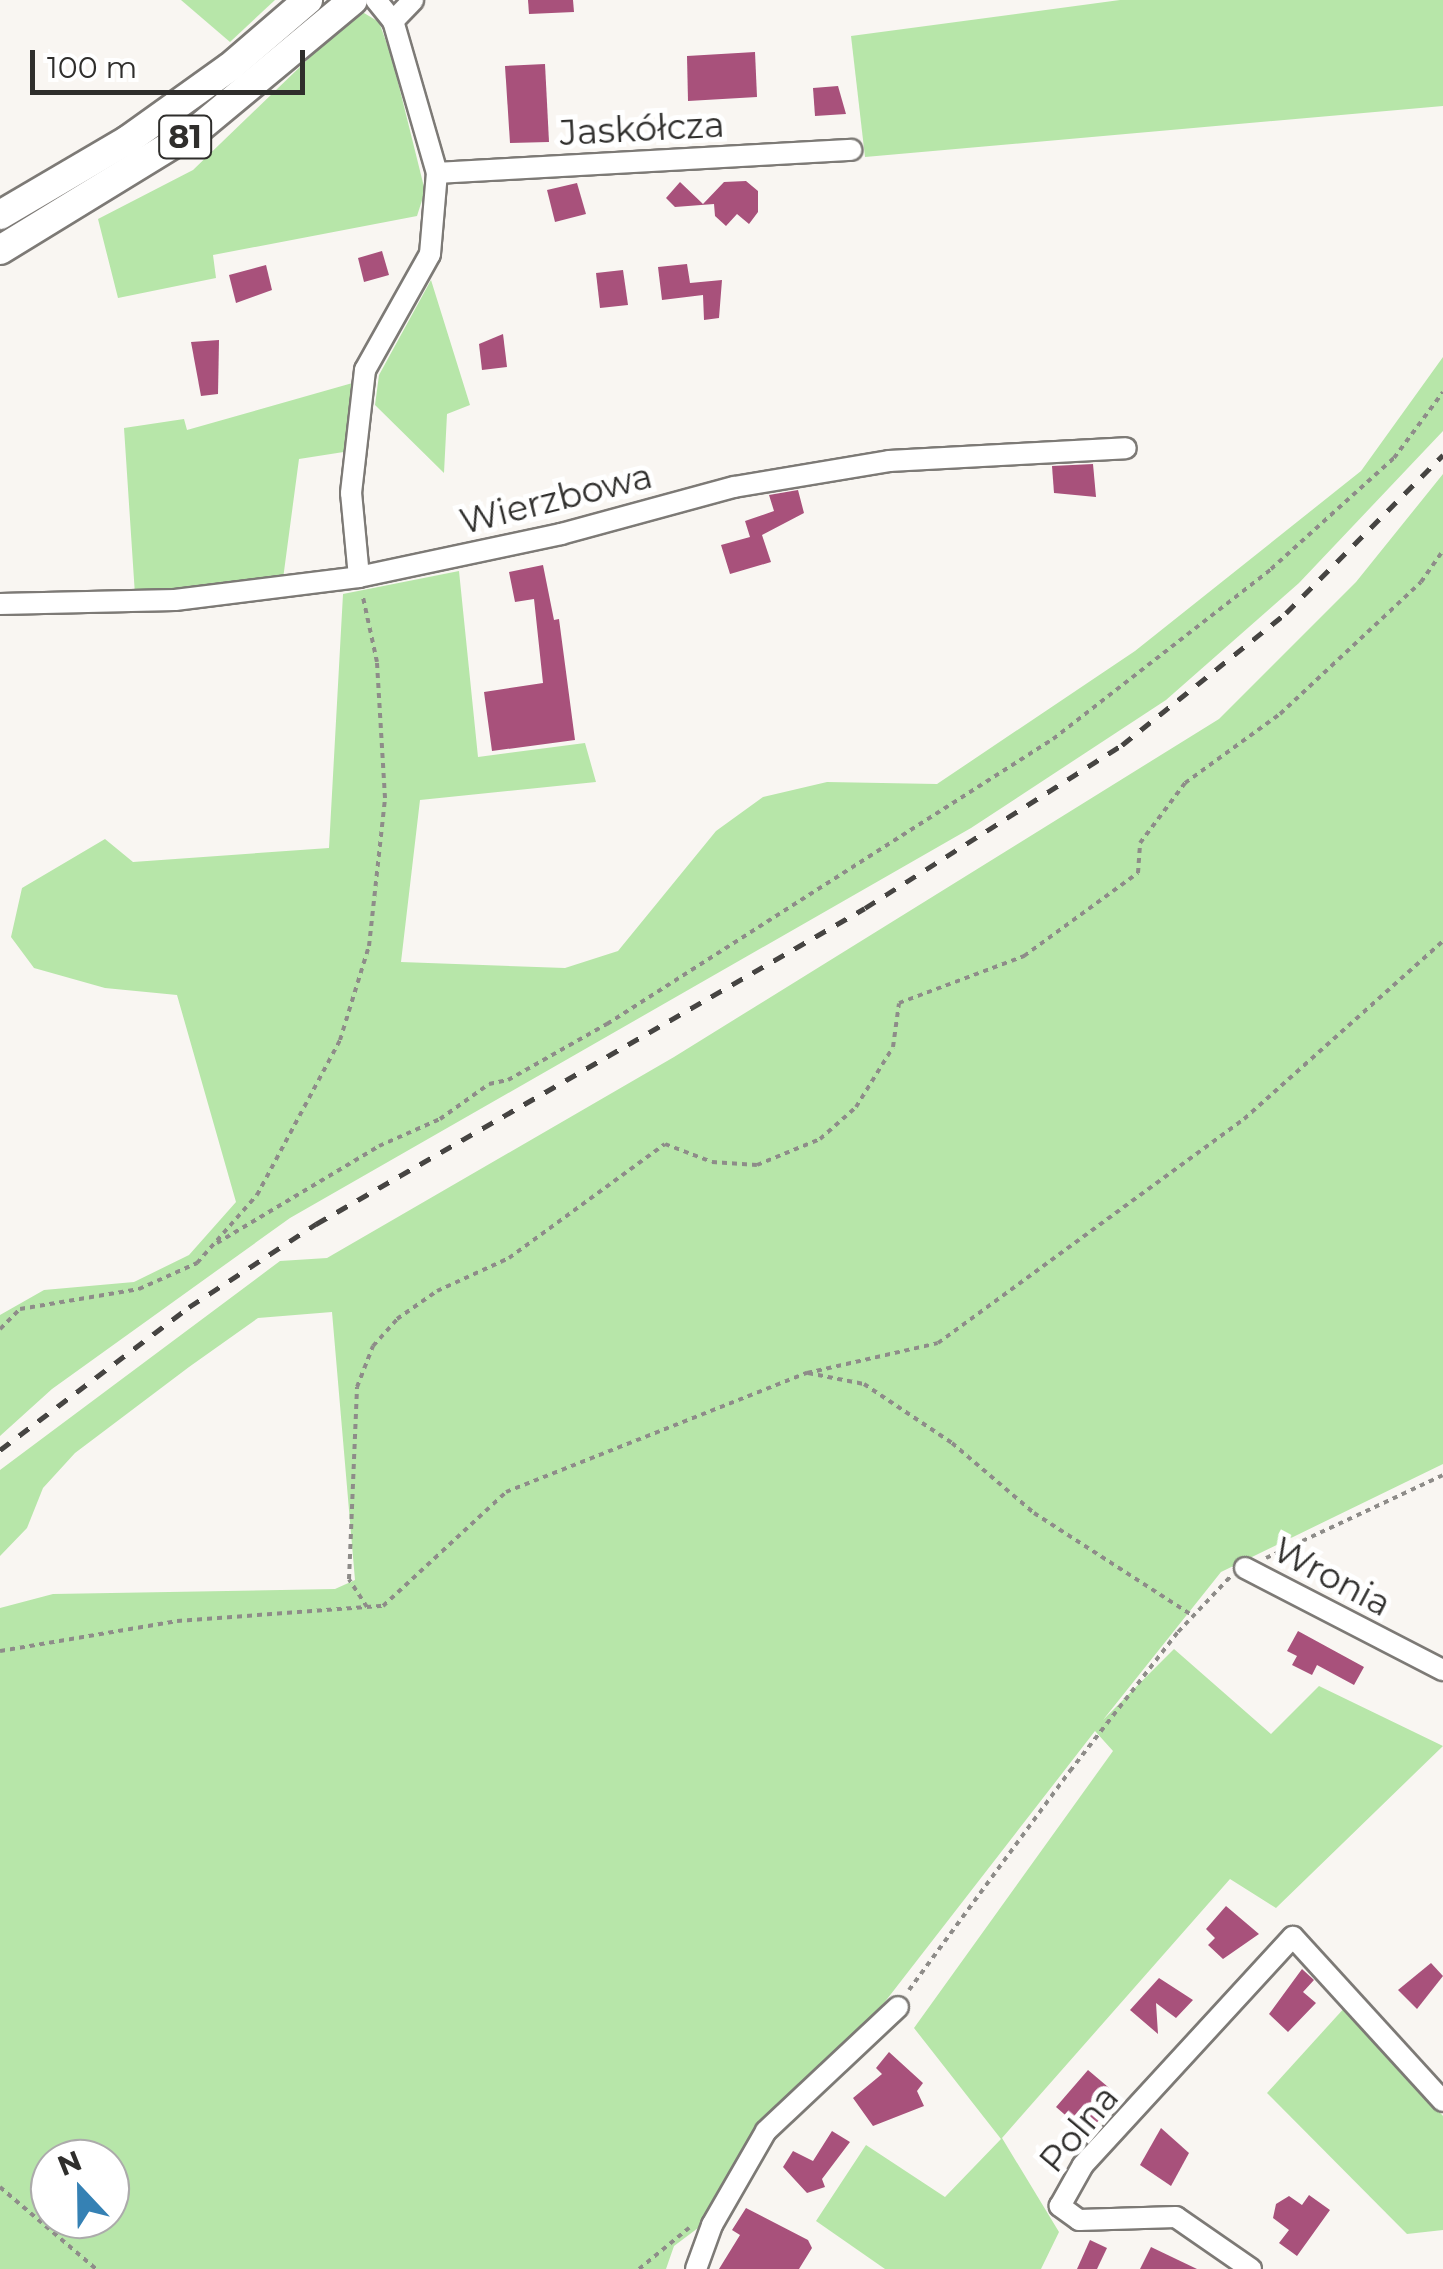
<!DOCTYPE html>
<html>
<head>
<meta charset="utf-8">
<style>
  body { margin:0 }
  #map { position:relative; width:1443px; height:2269px; overflow:hidden; background:#f9f6f2; font-family:Montserrat,sans-serif }
  div>[style] { position:absolute }
  [style*='--x'] { left:calc(var(--x)*1px); top:calc(var(--y)*1px); width:calc(var(--w)*1px); rotate:calc(var(--a)*1deg) }
  .green>* { inset:0; background:#b7e6a9 }
  .building>* { inset:0; background:#a8517b }
  .path>* { height:4px; margin-top:-2px; transform-origin:0; background:repeating-linear-gradient(90deg,#8e8c89 0 5px,transparent 0 10px) }
  .roads { filter:drop-shadow(2px 0 #7d7a76) drop-shadow(-2px 0 #7d7a76) drop-shadow(0 2px #7d7a76) drop-shadow(0 -2px #7d7a76) }
  .minor>* { height:20px; margin:-10px; padding:0 10px; transform-origin:10px; border-radius:10px; background:#fff }
  .major>* { height:28px; margin:-14px; padding:0 14px; transform-origin:14px; border-radius:14px; background:#fff }
  .rail>* { height:5px; margin-top:-2.5px; transform-origin:0; background:repeating-linear-gradient(90deg,#464442 0 12px,transparent 0 24px) }
  span { translate:-50% -50%; white-space:nowrap; text-align:center; line-height:1.15; -webkit-text-stroke:10px #fff; paint-order:stroke }
  .shield-label span { padding:2px 8px; background:#fff; border:2px solid; border-radius:8px; -webkit-text-stroke-width:0 }
  .shield-label { font-size:32px; color:#2f2e2c; font-weight:700 }
  .street-label { font-size:35px; color:#2f2e2c }
  .north { position:absolute; left:30px; top:2139px; width:100px; height:100px; box-sizing:border-box; background:#fff; border:2px solid #acabab; border-radius:50%; rotate:338deg; font-size:28px; font-weight:700; line-height:40px; text-align:center; color:#2f2e2c }
  .north::after { content:''; display:block; margin:auto; width:35px; height:45px; background:#3581b4; clip-path:polygon(50% 0,100% 100%,50% 72%,0 100%) }
  .scale { position:absolute; left:30px; top:50px; width:275px; height:45px; box-sizing:border-box; border:5px solid #2f2e2c; border-top:0; padding-left:12px; font-size:30px; line-height:35px; white-space:nowrap; color:#2f2e2c; -webkit-text-stroke:8px #fff; paint-order:stroke }
</style>
</head>
<body>
<div id="map">
  <div class="green">
    <div style="clip-path:polygon(181px 0,275px 0,230px 42px)"></div>
    <div style="clip-path:polygon(1120px 0,1443px 0,1443px 106px,865px 157px,851px 36px)"></div>
    <div style="clip-path:polygon(359px 10px,379px 22px,392px 58px,425px 191px,417px 216px,213px 255px,216px 278px,118px 298px,98px 219px,193px 170px)"></div>
    <div style="clip-path:polygon(431px 280px,470px 405px,447px 414px,444px 473px,375px 405px,379px 375px)"></div>
    <div style="clip-path:polygon(1443px 357px,1443px 431px,1299px 583px,1166px 700px,971px 828px,290px 1218px,52px 1389px,0 1436px,0 1315px,44px 1290px,134px 1282px,189px 1255px,236px 1202px,177px 995px,105px 988px,34px 968px,11px 937px,22px 888px,105px 839px,133px 862px,329px 848px,343px 594px,459px 571px,478px 757px,585px 743px,596px 782px,420px 800px,401px 962px,565px 968px,618px 951px,716px 831px,763px 797px,827px 782px,937px 784px,1135px 651px,1361px 471px)"></div>
    <div style="clip-path:polygon(356px 382px,350px 451px,299px 459px,283px 579px,135px 595px,124px 428px,184px 419px,187px 430px)"></div>
    <div style="clip-path:polygon(evenodd,1443px 474px,1443px 1464px,1221px 1572px,1103px 1720px,1174px 1649px,1271px 1734px,1319px 1686px,1443px 1746px,1276px 1908px,1230px 1879px,1002px 2138px,1059px 2232px,1041px 2269px,885px 2269px,816px 2221px,866px 2145px,945px 2197px,1001px 2139px,914px 2028px,1113px 1751px,1095px 1731px,846px 2052px,774px 2120px,714px 2199px,706px 2222px,674px 2246px,666px 2269px,0 2269px,0 1608px,53px 1594px,335px 1589px,355px 1580px,332px 1312px,258px 1318px,189px 1367px,75px 1453px,43px 1488px,27px 1528px,0 1556px,0 1470px,280px 1261px,327px 1258px,674px 1057px,1219px 719px,1356px 582px,1443px 474px,50px 2159px,110px 2159px,110px 2219px,50px 2219px,50px 2159px)"></div>
    <div style="clip-path:polygon(1347px 2005px,1443px 2116px,1443px 2230px,1407px 2234px,1267px 2093px)"></div>
  </div>
  <div class="building">
    <div style="clip-path:polygon(528px 0,573px 0,574px 12px,529px 14px)"></div>
    <div style="clip-path:polygon(755px 52px,757px 97px,688px 101px,687px 56px)"></div>
    <div style="clip-path:polygon(545px 64px,549px 142px,510px 143px,505px 66px)"></div>
    <div style="clip-path:polygon(838px 86px,846px 114px,815px 116px,813px 88px)"></div>
    <div style="clip-path:polygon(746px 181px,758px 191px,758px 212px,749px 224px,737px 214px,726px 226px,715px 216px,714px 204px,675px 207px,666px 198px,680px 182px,703px 204px,724px 182px)"></div>
    <div style="clip-path:polygon(577px 183px,586px 214px,555px 222px,547px 190px)"></div>
    <div style="clip-path:polygon(382px 251px,389px 275px,364px 282px,358px 258px)"></div>
    <div style="clip-path:polygon(687px 264px,690px 283px,722px 280px,719px 318px,704px 320px,703px 295px,662px 300px,658px 267px)"></div>
    <div style="clip-path:polygon(266px 265px,272px 290px,236px 303px,229px 275px)"></div>
    <div style="clip-path:polygon(623px 270px,628px 305px,600px 308px,596px 273px)"></div>
    <div style="clip-path:polygon(503px 334px,507px 367px,482px 370px,479px 344px)"></div>
    <div style="clip-path:polygon(219px 340px,218px 394px,201px 396px,191px 342px)"></div>
    <div style="clip-path:polygon(1093px 464px,1096px 497px,1054px 493px,1052px 466px)"></div>
    <div style="clip-path:polygon(798px 490px,804px 513px,762px 535px,771px 562px,730px 574px,721px 545px,750px 537px,745px 521px,774px 511px,769px 495px)"></div>
    <div style="clip-path:polygon(543px 565px,554px 620px,559px 619px,575px 740px,492px 751px,484px 692px,543px 683px,534px 599px,515px 602px,509px 572px)"></div>
    <div style="clip-path:polygon(1298px 1631px,1364px 1667px,1354px 1685px,1317px 1665px,1312px 1675px,1292px 1665px,1297px 1656px,1287px 1651px)"></div>
    <div style="clip-path:polygon(1226px 1906px,1259px 1934px,1223px 1959px,1208px 1945px,1215px 1938px,1206px 1929px)"></div>
    <div style="clip-path:polygon(1431px 1963px,1443px 1976px,1417px 2009px,1398px 1990px)"></div>
    <div style="clip-path:polygon(1302px 1969px,1314px 1980px,1303px 1992px,1316px 2003px,1288px 2032px,1269px 2014px)"></div>
    <div style="clip-path:polygon(1159px 1978px,1193px 2000px,1176px 2018px,1156px 2003px,1158px 2034px,1130px 2010px)"></div>
    <div style="clip-path:polygon(889px 2052px,923px 2083px,917px 2091px,924px 2106px,873px 2126px,853px 2098px,882px 2074px,876px 2068px)"></div>
    <div style="clip-path:polygon(1088px 2070px,1114px 2092px,1107px 2100px,1112px 2105px,1087px 2134px,1056px 2107px)"></div>
    <div style="clip-path:polygon(1161px 2128px,1189px 2153px,1171px 2186px,1140px 2165px)"></div>
    <div style="clip-path:polygon(832px 2131px,850px 2142px,822px 2179px,825px 2187px,807px 2193px,783px 2167px,793px 2151px,813px 2161px)"></div>
    <div style="clip-path:polygon(1309px 2195px,1330px 2210px,1297px 2256px,1279px 2243px,1289px 2230px,1273px 2218px,1276px 2204px,1289px 2196px,1302px 2205px)"></div>
    <div style="clip-path:polygon(746px 2208px,808px 2240px,812px 2248px,799px 2269px,719px 2269px,740px 2235px,732px 2230px)"></div>
    <div style="clip-path:polygon(1090px 2240px,1107px 2248px,1097px 2269px,1077px 2269px)"></div>
    <div style="clip-path:polygon(1151px 2247px,1197px 2269px,1140px 2269px)"></div>
  </div>
  <div class="path">
    <div style="--x:217;--y:1243;--w:189;--a:-30.9"></div>
    <div style="--x:379;--y:1146;--w:67;--a:-23.9"></div>
    <div style="--x:440;--y:1119;--w:60;--a:-35.5"></div>
    <div style="--x:489;--y:1084;--w:19;--a:-12"></div>
    <div style="--x:508;--y:1080;--w:114;--a:-29.5"></div>
    <div style="--x:607;--y:1024;--w:529;--a:-32.58"></div>
    <div style="--x:1053;--y:739;--w:276;--a:-37.9"></div>
    <div style="--x:1271;--y:569;--w:166;--a:-42.1"></div>
    <div style="--x:1394;--y:458;--w:82;--a:-53.4"></div>
    <div style="--x:0;--y:1329;--w:28;--a:-45"></div>
    <div style="--x:20;--y:1309;--w:121;--a:-9.5"></div>
    <div style="--x:139;--y:1289;--w:64;--a:-24.1"></div>
    <div style="--x:197;--y:1263;--w:91;--a:-48.6"></div>
    <div style="--x:257;--y:1195;--w:176;--a:-61.8"></div>
    <div style="--x:340;--y:1040;--w:98;--a:-72.9"></div>
    <div style="--x:369;--y:946;--w:149;--a:-83.8"></div>
    <div style="--x:385;--y:798;--w:136;--a:-93.4"></div>
    <div style="--x:377;--y:662;--w:66;--a:-102.2"></div>
    <div style="--x:808;--y:1373;--w:57;--a:11.1"></div>
    <div style="--x:864;--y:1384;--w:106;--a:33.8"></div>
    <div style="--x:952;--y:1443;--w:108;--a:40.5"></div>
    <div style="--x:1034;--y:1513;--w:189;--a:32.9"></div>
    <div style="--x:1266;--y:1558;--w:195;--a:-25.1"></div>
    <div style="--x:367;--y:1607;--w:33;--a:-123"></div>
    <div style="--x:349;--y:1579;--w:192;--a:-87.6"></div>
    <div style="--x:357;--y:1387;--w:44;--a:-68.7"></div>
    <div style="--x:373;--y:1346;--w:36;--a:-48"></div>
    <div style="--x:397;--y:1319;--w:49;--a:-35"></div>
    <div style="--x:437;--y:1291;--w:79;--a:-24.6"></div>
    <div style="--x:509;--y:1258;--w:193;--a:-36.2"></div>
    <div style="--x:665;--y:1144;--w:50;--a:21"></div>
    <div style="--x:712;--y:1162;--w:45;--a:3.8"></div>
    <div style="--x:757;--y:1165;--w:68;--a:-22.4"></div>
    <div style="--x:820;--y:1139;--w:48;--a:-41.6"></div>
    <div style="--x:856;--y:1107;--w:70;--a:-58.3"></div>
    <div style="--x:893;--y:1047;--w:44;--a:-82.2"></div>
    <div style="--x:899;--y:1003;--w:134;--a:-20.6"></div>
    <div style="--x:1024;--y:956;--w:141;--a:-36.1"></div>
    <div style="--x:1138;--y:873;--w:30;--a:-86"></div>
    <div style="--x:1140;--y:843;--w:75;--a:-53.1"></div>
    <div style="--x:1185;--y:783;--w:117;--a:-36"></div>
    <div style="--x:1280;--y:714;--w:193;--a:-43.1"></div>
    <div style="--x:1421;--y:582;--w:39;--a:-55"></div>
    <div style="--x:0;--y:1651;--w:180;--a:-9.6"></div>
    <div style="--x:177;--y:1621;--w:207;--a:-4.2"></div>
    <div style="--x:383;--y:1606;--w:168;--a:-42.8"></div>
    <div style="--x:506;--y:1492;--w:324;--a:-21.6"></div>
    <div style="--x:807;--y:1373;--w:134;--a:-12.9"></div>
    <div style="--x:938;--y:1343;--w:379;--a:-36.2"></div>
    <div style="--x:1244;--y:1119;--w:267;--a:-41.8"></div>
    <div style="--x:909;--y:1990;--w:272;--a:-53.7"></div>
    <div style="--x:1070;--y:1771;--w:176;--a:-52.2"></div>
    <div style="--x:1178;--y:1632;--w:77;--a:-46.6"></div>
    <div style="--x:0;--y:2187;--w:126;--a:40.5"></div>
    <div style="--x:639;--y:2269;--w:65;--a:-39.4"></div>
  </div>
  <div class="roads">
    <div class="minor">
      <div style="--x:393;--y:21;--w:29;--a:-46"></div>
      <div style="--x:437;--y:173;--w:415;--a:-3.2"></div>
      <div style="--x:359;--y:577;--w:84;--a:-95.4"></div>
      <div style="--x:351;--y:493;--w:124;--a:-83.5"></div>
      <div style="--x:365;--y:370;--w:133;--a:-60.7"></div>
      <div style="--x:430;--y:254;--w:81;--a:-85.1"></div>
      <div style="--x:437;--y:173;--w:158;--a:-106.1"></div>
      <div style="--x:393;--y:21;--w:27;--a:-129"></div>
      <div style="--x:0;--y:604;--w:175;--a:-1.3"></div>
      <div style="--x:175;--y:600;--w:185;--a:-7.1"></div>
      <div style="--x:359;--y:577;--w:207;--a:-12"></div>
      <div style="--x:561;--y:534;--w:179;--a:-15.2"></div>
      <div style="--x:734;--y:487;--w:157;--a:-9.5"></div>
      <div style="--x:889;--y:461;--w:237;--a:-3.1"></div>
      <div style="--x:1245;--y:1568;--w:223;--a:27.3"></div>
      <div style="--x:696;--y:2269;--w:47;--a:-70"></div>
      <div style="--x:712;--y:2225;--w:108;--a:-60.1"></div>
      <div style="--x:766;--y:2131;--w:181;--a:-43.2"></div>
      <div style="--x:1251;--y:2269;--w:91;--a:-145.3"></div>
      <div style="--x:1176;--y:2217;--w:97;--a:178.2"></div>
      <div style="--x:1079;--y:2220;--w:24;--a:-144"></div>
      <div style="--x:1060;--y:2206;--w:47;--a:-60.7"></div>
      <div style="--x:1083;--y:2165;--w:310;--a:-47.4"></div>
      <div style="--x:1293;--y:1937;--w:222;--a:47.6"></div>
    </div>
    <div class="major">
      <div style="--x:0;--y:215;--w:148;--a:-30.4"></div>
      <div style="--x:128;--y:140;--w:125;--a:-35.6"></div>
      <div style="--x:230;--y:67;--w:103;--a:-40.7"></div>
      <div style="--x:0;--y:250;--w:233;--a:-31.5"></div>
      <div style="--x:199;--y:128;--w:200;--a:-39.7"></div>
    </div>
  </div>
  <div class="rail">
    <div style="--x:0;--y:1450;--w:237;--a:-37.1"></div>
    <div style="--x:189;--y:1307;--w:152;--a:-33.2"></div>
    <div style="--x:316;--y:1224;--w:633;--a:-29.92"></div>
    <div style="--x:865;--y:908;--w:304;--a:-32.4"></div>
    <div style="--x:1122;--y:745;--w:211;--a:-38.8"></div>
    <div style="--x:1286;--y:613;--w:223;--a:-45.2"></div>
  </div>
  <div class="shield-label">
    <span style="left:185px;top:137px">81</span>
  </div>
  <div class="street-label">
    <span style="left:642px;top:129px;rotate:-3deg">Jaskółcza</span>
    <span style="left:556px;top:499px;rotate:-14deg">Wierzbowa</span>
    <span style="left:1332px;top:1577px;rotate:28deg">Wronia</span>
    <span style="left:1079px;top:2129px;rotate:-50deg">Polna</span>
  </div>
  <div class="north">N</div>
  <div class="scale">100 m</div>
</div>
</body>
</html>
